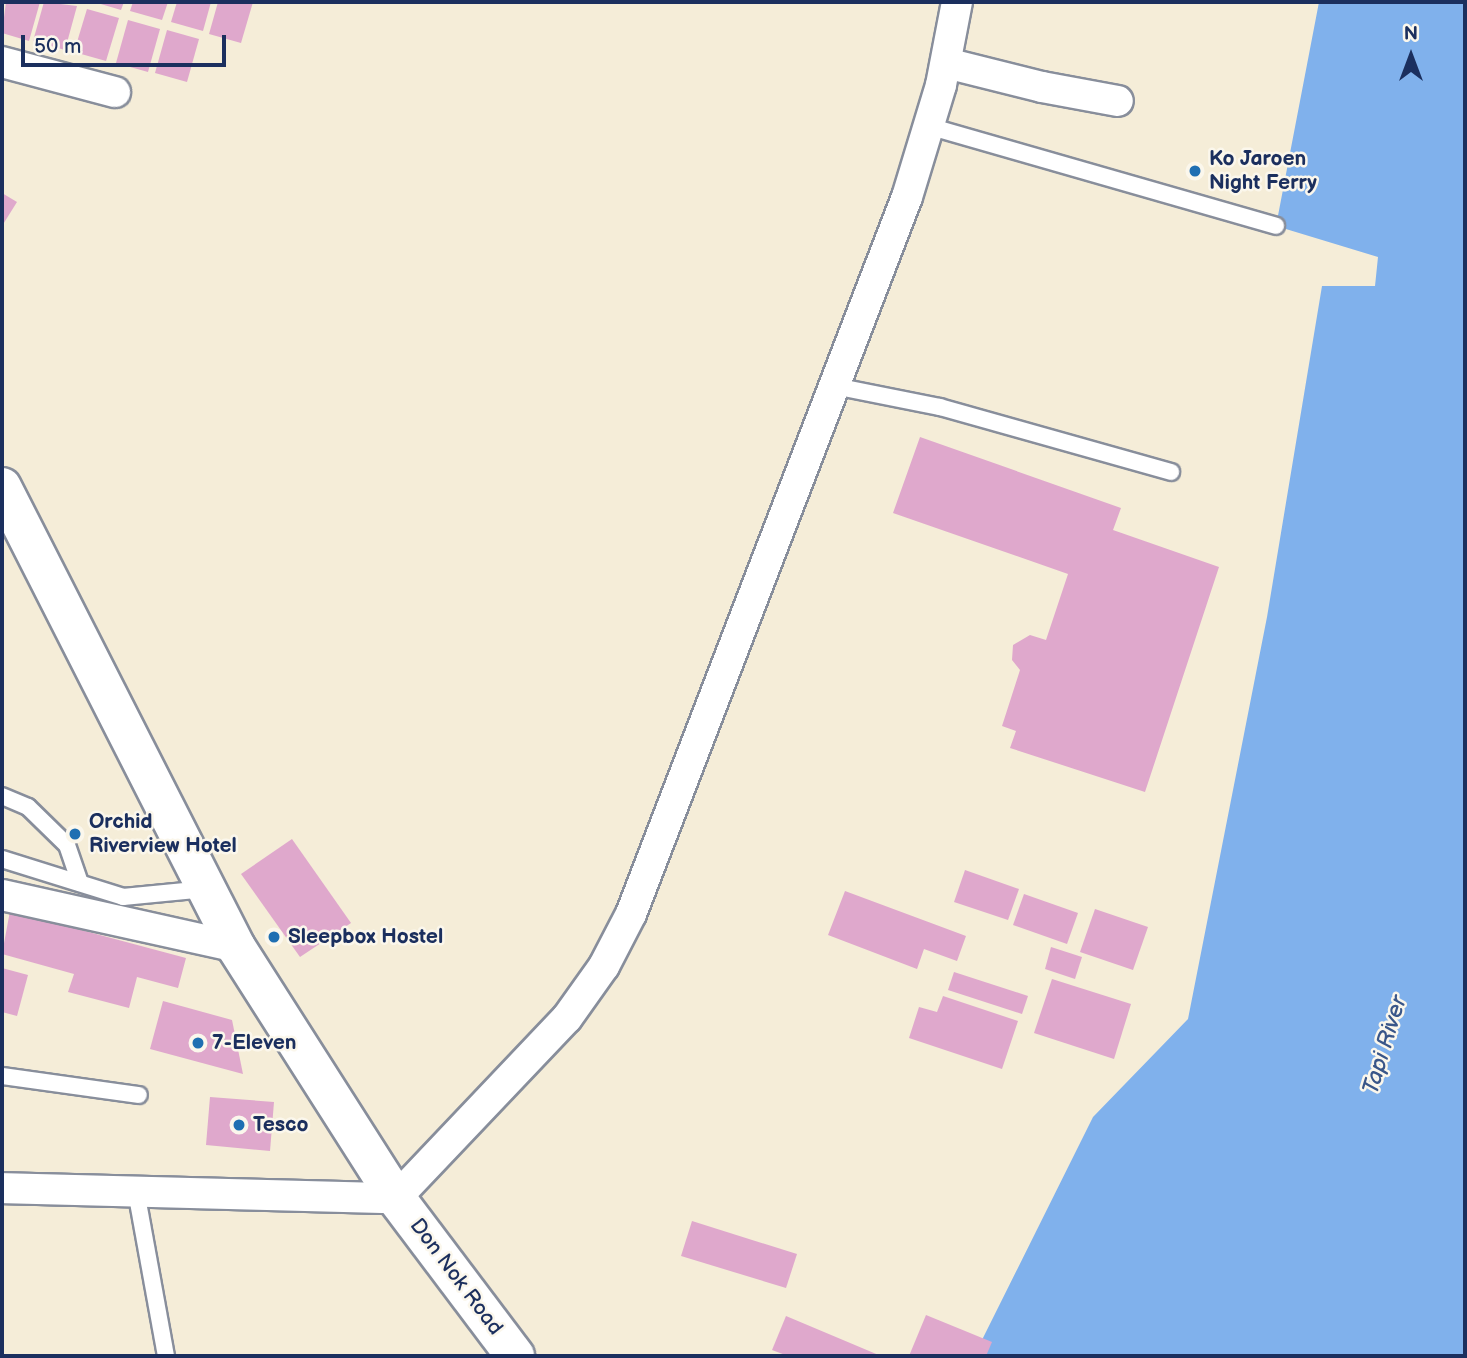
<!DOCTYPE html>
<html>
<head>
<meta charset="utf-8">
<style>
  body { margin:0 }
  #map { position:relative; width:1467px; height:1358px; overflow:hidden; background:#f5edd8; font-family:"Balsamiq Sans",sans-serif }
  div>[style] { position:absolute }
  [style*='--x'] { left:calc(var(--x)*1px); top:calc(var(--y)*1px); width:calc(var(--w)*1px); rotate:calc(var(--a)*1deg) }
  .water>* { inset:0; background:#80b1ec }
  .building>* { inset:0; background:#dfa8cc }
  .roads { filter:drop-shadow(2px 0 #888e9b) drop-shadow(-2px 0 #888e9b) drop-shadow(0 2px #888e9b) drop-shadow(0 -2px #888e9b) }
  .service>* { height:16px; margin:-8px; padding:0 8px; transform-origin:8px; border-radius:8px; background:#fff }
  .minor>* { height:30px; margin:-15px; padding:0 15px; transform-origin:15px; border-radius:15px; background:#fff }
  .secondary>* { height:38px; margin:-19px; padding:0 19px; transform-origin:19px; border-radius:19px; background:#fff }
  .dots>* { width:19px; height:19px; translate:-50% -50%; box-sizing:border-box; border:4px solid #fbf7ec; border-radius:50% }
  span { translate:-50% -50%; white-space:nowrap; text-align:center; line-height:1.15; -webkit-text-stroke:5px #fbf7ec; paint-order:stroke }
  .poi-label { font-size:21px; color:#1b2f5e; font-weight:700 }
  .left { translate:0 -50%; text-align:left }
  .street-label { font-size:21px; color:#1b2f5e }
  .water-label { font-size:23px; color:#395689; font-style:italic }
  .frame { position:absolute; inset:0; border:4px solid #1b2f5e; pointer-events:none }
  .north { position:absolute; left:1376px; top:21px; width:70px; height:70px; -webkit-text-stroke:5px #fbf7ec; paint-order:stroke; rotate:0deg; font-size:19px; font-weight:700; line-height:28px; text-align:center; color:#1b2f5e }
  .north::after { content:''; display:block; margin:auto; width:24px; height:32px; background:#1b2f5e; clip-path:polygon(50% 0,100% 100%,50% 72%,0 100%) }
  .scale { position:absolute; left:21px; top:35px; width:205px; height:32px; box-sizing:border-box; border:4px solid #1b2f5e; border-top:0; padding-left:9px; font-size:21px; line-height:24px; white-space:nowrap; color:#1b2f5e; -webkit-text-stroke:5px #fbf7ec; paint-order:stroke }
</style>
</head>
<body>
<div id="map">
  <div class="water">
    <div style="clip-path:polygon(1319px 2px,1465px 2px,1465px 1356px,974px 1356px,1093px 1117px,1188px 1019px,1267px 617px,1322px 286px,1375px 286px,1378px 257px,1276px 226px)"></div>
  </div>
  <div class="building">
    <div style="clip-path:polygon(6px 2px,40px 2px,29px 41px,2px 33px)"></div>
    <div style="clip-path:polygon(44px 2px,77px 6px,65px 50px,33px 41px)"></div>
    <div style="clip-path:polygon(94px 2px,124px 2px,121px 10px)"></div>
    <div style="clip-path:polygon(133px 2px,168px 2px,162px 20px,130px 11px)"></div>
    <div style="clip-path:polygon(177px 2px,211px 2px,203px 31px,171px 22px)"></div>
    <div style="clip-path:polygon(218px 2px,253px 2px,241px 43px,209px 34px)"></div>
    <div style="clip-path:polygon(87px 9px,119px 18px,106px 61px,74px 52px)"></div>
    <div style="clip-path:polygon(128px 20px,160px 29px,148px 72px,116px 63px)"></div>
    <div style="clip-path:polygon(167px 30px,199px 39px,187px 82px,155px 73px)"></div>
    <div style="clip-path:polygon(2px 193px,17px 202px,2px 226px)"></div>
    <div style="clip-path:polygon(920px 437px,1121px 508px,1113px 530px,1219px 567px,1145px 792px,1010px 748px,1016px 731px,1002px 726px,1020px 670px,1012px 660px,1013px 645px,1030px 635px,1046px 640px,1068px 574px,893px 513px)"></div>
    <div style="clip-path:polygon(292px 839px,351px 923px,300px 957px,241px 874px)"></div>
    <div style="clip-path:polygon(965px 870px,1019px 889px,1008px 920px,954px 902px)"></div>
    <div style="clip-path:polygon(845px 891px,966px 936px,957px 961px,924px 949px,917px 969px,828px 935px)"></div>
    <div style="clip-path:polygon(1024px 894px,1078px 913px,1067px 944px,1013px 925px)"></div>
    <div style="clip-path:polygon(1095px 909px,1148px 927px,1133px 970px,1080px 952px)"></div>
    <div style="clip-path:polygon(10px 911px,186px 958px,178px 988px,137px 977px,129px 1008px,68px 992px,74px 974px,2px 954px)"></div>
    <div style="clip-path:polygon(1051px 947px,1082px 957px,1075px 979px,1045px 969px)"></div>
    <div style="clip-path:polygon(2px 968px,28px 975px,17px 1016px,2px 1012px)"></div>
    <div style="clip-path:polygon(954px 972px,1028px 996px,1022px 1014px,948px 990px)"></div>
    <div style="clip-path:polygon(1052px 979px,1131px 1004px,1114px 1059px,1034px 1033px)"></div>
    <div style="clip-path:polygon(943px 996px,1018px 1021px,1002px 1069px,909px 1038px,919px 1007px,937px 1012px)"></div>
    <div style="clip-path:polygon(163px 1001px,232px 1020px,243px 1074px,150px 1049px)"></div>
    <div style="clip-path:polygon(210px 1097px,274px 1102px,270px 1151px,206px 1145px)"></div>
    <div style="clip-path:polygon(692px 1221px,797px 1254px,786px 1288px,681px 1256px)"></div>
    <div style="clip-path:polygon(926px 1315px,992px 1342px,986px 1356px,909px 1356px)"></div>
    <div style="clip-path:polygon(786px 1316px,881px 1356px,788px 1356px,772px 1350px)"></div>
  </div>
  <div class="roads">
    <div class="service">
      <div style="--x:928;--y:126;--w:362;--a:16"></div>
      <div style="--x:834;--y:386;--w:108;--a:11.2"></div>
      <div style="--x:940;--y:407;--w:240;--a:15.7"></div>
      <div style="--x:2;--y:796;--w:28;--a:23"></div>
      <div style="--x:28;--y:807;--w:54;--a:44.3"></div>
      <div style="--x:67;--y:845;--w:40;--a:71.1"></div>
      <div style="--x:2;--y:859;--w:127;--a:17.4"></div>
      <div style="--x:123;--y:897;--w:83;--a:-5.5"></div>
      <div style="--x:2;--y:1076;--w:138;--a:7.9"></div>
      <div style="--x:136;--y:1191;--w:168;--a:79.7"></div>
    </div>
    <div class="minor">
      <div style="--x:2;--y:62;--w:117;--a:14.9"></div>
      <div style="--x:946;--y:63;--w:99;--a:14"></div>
      <div style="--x:1042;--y:87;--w:77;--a:10.4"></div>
      <div style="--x:2;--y:895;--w:240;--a:12.5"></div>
      <div style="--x:2;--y:1188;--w:394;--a:1.5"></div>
      <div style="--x:396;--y:1198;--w:248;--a:-46.5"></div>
      <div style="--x:567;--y:1018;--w:64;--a:-54.6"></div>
      <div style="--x:604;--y:966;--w:59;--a:-62.6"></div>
      <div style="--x:631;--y:914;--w:768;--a:-68.95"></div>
      <div style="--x:907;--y:197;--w:117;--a:-73.1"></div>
      <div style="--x:941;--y:85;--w:85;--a:-79.1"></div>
    </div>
    <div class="secondary">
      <div style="--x:2;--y:487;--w:516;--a:63.04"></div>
      <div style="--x:236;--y:947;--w:298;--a:57.5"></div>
      <div style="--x:396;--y:1198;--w:198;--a:53"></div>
    </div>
  </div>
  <div class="dots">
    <div style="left:1195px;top:171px;background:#1f6fb2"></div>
    <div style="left:75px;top:834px;background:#1f6fb2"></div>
    <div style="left:274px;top:937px;background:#1f6fb2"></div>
    <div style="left:198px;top:1043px;background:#1f6fb2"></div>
    <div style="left:239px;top:1125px;background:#1f6fb2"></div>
  </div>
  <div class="poi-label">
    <span class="left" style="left:1209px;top:171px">Ko Jaroen<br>Night Ferry</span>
    <span class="left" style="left:89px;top:834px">Orchid<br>Riverview Hotel</span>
    <span class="left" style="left:288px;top:937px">Sleepbox Hostel</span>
    <span class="left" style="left:212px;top:1043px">7-Eleven</span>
    <span class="left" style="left:253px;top:1125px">Tesco</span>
  </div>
  <div class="street-label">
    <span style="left:456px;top:1277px;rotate:53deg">Don Nok Road</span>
  </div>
  <div class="water-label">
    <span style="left:1385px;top:1045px;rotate:-73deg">Tapi River</span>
  </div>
  <div class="frame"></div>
  <div class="north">N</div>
  <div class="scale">50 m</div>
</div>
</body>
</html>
